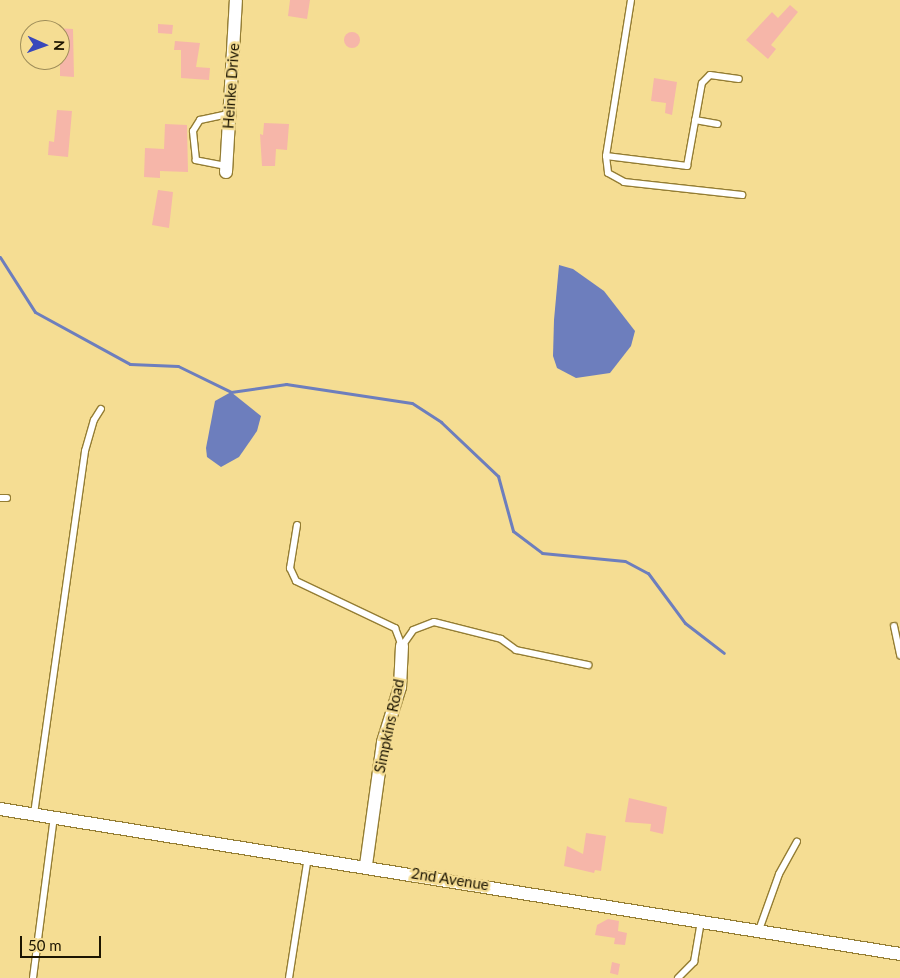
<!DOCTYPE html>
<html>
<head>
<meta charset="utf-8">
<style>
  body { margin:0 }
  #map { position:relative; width:900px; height:978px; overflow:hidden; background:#f5dd93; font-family:Lato,sans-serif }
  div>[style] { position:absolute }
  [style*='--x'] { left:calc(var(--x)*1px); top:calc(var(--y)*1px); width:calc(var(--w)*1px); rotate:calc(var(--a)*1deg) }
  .water>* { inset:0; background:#6d7ebd }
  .stream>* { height:3px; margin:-1.5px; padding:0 1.5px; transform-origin:1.5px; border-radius:1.5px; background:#6d7ebd }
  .building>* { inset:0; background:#f6b6a9 }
  .round { border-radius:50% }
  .roads { filter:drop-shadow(1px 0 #947d33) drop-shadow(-1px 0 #947d33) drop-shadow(0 1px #947d33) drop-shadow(0 -1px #947d33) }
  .lane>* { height:6px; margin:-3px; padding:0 3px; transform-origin:3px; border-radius:3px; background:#fff }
  .street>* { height:12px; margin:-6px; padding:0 6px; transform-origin:6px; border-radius:6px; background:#fff }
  span { translate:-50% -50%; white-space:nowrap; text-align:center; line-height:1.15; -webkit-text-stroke:5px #f5dd93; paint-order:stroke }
  .street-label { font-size:15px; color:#1b1401 }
  .north { position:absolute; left:20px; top:20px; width:50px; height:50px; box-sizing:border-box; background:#f5dd93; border:1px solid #9e8d59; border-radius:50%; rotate:92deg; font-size:14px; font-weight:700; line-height:20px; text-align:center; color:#1b1401 }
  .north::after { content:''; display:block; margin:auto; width:18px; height:22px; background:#3948bb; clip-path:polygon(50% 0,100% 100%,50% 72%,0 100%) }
  .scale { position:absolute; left:20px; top:936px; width:81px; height:22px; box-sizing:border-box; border:2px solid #1b1401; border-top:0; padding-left:6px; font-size:15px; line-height:18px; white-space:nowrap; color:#1b1401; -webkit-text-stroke:4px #f5dd93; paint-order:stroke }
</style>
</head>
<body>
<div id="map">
  <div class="water">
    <div style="clip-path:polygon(559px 265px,573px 269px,604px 291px,635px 331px,631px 346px,610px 373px,576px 378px,557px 368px,553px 356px,554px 320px)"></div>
    <div style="clip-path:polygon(231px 392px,261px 416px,257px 431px,239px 457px,221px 467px,207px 457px,206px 448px,215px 401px)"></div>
  </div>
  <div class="stream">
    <div style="--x:0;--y:257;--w:65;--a:57.5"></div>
    <div style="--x:35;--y:312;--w:108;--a:28.7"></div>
    <div style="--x:130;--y:364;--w:48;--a:2.4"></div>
    <div style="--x:178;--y:366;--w:59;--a:26.1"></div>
    <div style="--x:231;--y:392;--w:56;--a:-8.3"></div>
    <div style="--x:286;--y:384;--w:127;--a:8.6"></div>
    <div style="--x:412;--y:403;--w:35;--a:33"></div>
    <div style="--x:441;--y:422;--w:79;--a:43.5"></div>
    <div style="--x:498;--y:476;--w:57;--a:74.7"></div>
    <div style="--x:513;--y:531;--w:36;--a:37"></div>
    <div style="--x:542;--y:553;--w:83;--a:5.5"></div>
    <div style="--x:625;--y:561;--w:26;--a:28"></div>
    <div style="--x:648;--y:573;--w:62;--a:53.5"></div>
    <div style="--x:685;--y:623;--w:49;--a:37.6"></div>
  </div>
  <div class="building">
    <div style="clip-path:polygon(290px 0,310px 0,307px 19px,288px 16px)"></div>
    <div style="clip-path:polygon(790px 5px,798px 12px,771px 45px,776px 49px,768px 59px,746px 40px,772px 12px,778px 18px)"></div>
    <div style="clip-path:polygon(158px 24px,173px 25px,172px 34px,158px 33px)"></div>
    <div style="clip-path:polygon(55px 28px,73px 29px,74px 77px,60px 76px,60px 30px)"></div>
    <div class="round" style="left:344px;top:32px;width:16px;height:16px"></div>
    <div style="clip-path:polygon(175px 41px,200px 43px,196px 67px,210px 68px,209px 80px,181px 78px,181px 50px,174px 50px)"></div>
    <div style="clip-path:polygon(654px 78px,677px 82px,672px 115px,665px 113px,666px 103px,651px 101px)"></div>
    <div style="clip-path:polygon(57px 110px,72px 111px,68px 157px,48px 155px,49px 141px,54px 142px)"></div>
    <div style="clip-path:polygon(264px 123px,289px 124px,287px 150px,276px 149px,275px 166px,262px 166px,260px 134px,263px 135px)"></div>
    <div style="clip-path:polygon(165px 124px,187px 125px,188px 172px,160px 171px,160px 178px,144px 177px,145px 148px,164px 149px)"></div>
    <div style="clip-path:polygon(158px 190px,173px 192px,169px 228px,152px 225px)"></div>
    <div style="clip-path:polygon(629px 798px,667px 807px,663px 834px,650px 831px,651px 824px,625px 822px)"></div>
    <div style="clip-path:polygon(586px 833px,606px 836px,601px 871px,595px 870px,594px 873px,564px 866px,567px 846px,583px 854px)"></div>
    <div style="clip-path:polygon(608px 919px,619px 921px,618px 931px,627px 933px,625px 945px,614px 944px,615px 938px,595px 935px,597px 925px)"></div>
    <div style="clip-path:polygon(612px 962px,620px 964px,618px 975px,610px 973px)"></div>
  </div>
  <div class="roads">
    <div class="lane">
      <div style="--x:631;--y:0;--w:158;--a:99.1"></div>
      <div style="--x:606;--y:156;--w:17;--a:83"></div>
      <div style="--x:608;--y:173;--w:18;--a:29"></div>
      <div style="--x:624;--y:182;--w:119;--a:6.3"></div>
      <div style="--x:695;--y:120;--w:23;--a:10"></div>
      <div style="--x:606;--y:156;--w:82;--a:7"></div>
      <div style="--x:687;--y:166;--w:84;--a:-79.8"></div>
      <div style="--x:702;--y:83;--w:11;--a:-45"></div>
      <div style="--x:710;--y:75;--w:29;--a:8"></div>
      <div style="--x:226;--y:166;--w:31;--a:-169"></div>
      <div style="--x:196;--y:160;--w:29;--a:-96"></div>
      <div style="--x:193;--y:131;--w:13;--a:-58"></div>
      <div style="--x:200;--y:120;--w:30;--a:-12"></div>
      <div style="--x:0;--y:498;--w:7;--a:0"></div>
      <div style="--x:297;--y:525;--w:44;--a:99.2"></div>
      <div style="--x:290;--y:568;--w:14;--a:65"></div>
      <div style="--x:296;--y:581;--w:110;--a:25.4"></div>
      <div style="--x:395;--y:628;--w:19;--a:69"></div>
      <div style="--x:894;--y:626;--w:30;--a:78"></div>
      <div style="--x:402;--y:646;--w:19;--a:-55"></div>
      <div style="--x:413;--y:630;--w:22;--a:-21"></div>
      <div style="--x:434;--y:622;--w:69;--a:14.2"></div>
      <div style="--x:501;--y:639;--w:19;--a:36"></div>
      <div style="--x:516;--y:650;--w:74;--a:11.8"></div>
      <div style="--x:34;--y:814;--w:367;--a:-82"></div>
      <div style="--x:85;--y:451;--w:32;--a:-74"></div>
      <div style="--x:94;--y:420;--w:13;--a:-58"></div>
      <div style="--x:759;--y:930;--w:59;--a:-70.3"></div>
      <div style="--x:779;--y:874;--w:37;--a:-61"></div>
      <div style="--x:33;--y:978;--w:162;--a:-82.6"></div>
      <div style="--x:289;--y:978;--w:122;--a:-81.1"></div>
      <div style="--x:678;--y:978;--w:23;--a:-45"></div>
      <div style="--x:694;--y:962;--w:42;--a:-80.3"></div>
    </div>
    <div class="street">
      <div style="--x:226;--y:172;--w:172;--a:-86.7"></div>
      <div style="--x:0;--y:809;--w:912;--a:9.15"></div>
      <div style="--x:366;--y:865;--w:124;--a:-82.1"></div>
      <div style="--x:383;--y:742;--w:58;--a:-72.8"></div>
      <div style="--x:400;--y:687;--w:41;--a:-87.2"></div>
    </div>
  </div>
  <div class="street-label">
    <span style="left:231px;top:86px;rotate:-86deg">Heinke Drive</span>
    <span style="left:389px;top:726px;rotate:-78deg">Simpkins Road</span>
    <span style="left:450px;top:879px;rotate:9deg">2nd Avenue</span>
  </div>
  <div class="north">N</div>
  <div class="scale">50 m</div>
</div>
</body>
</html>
